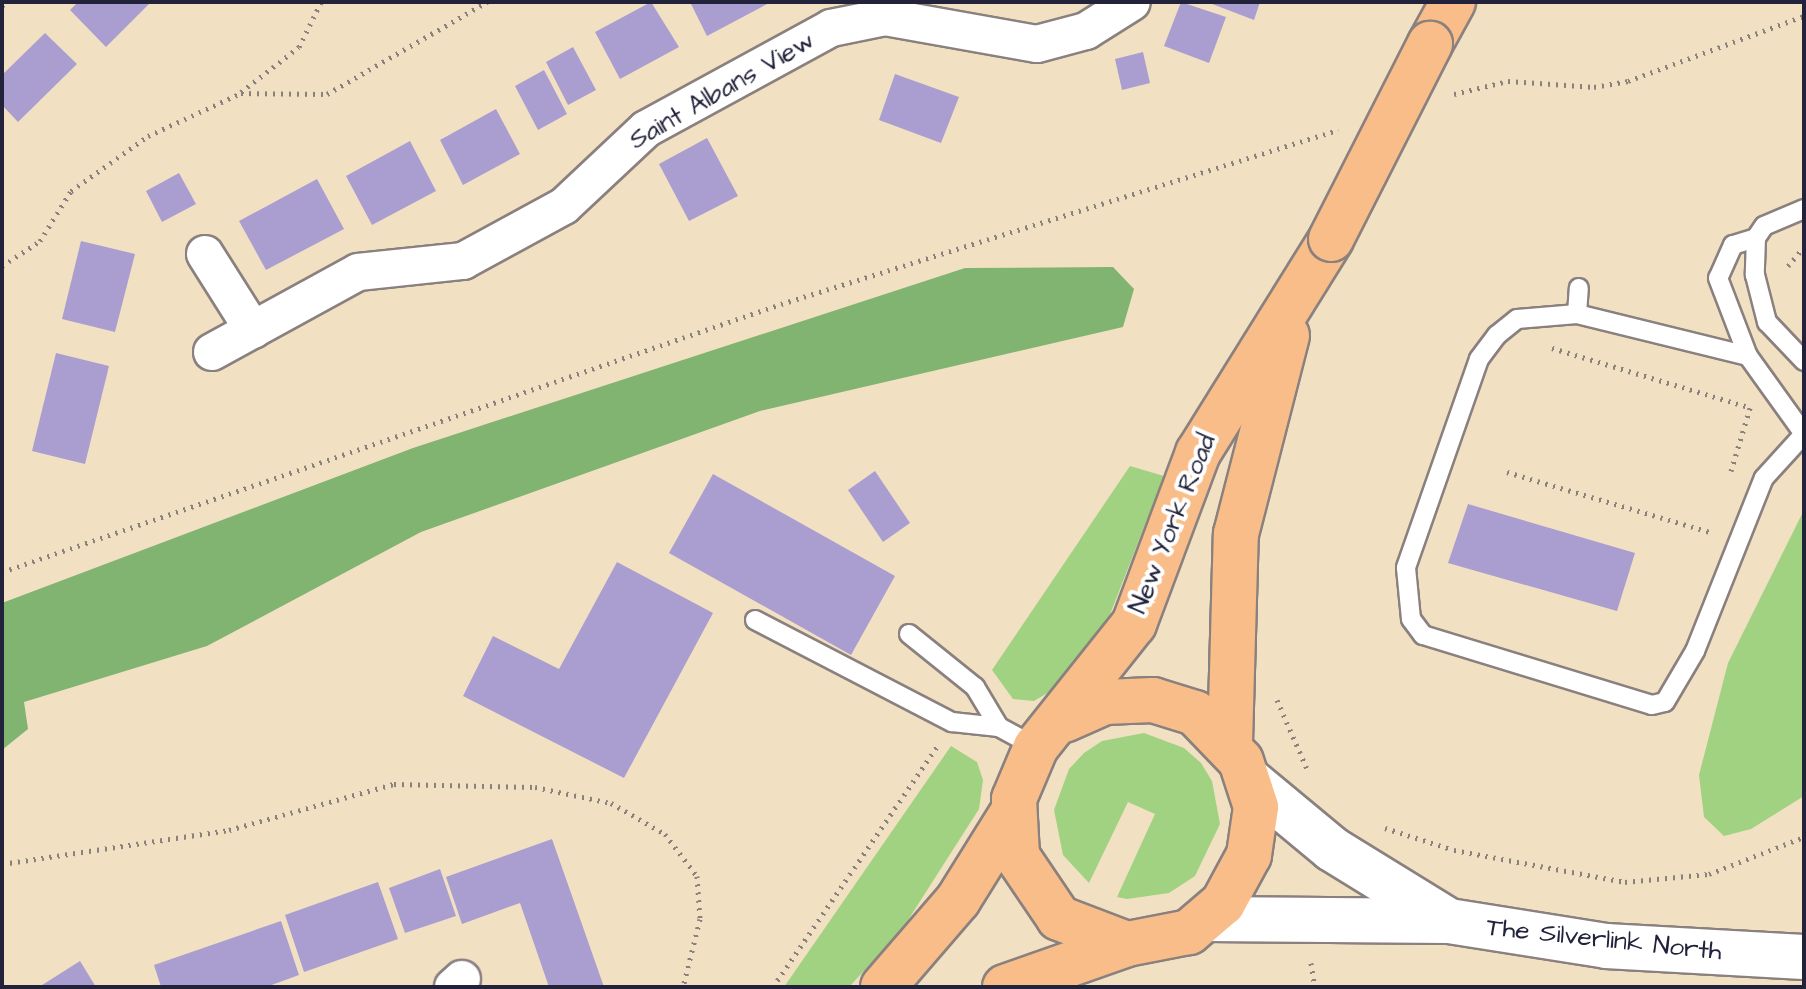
<!DOCTYPE html>
<html>
<head>
<meta charset="utf-8">
<style>
  body { margin:0 }
  #map { position:relative; width:1806px; height:989px; overflow:hidden; background:#f2e0c3; font-family:"Architects Daughter",sans-serif }
  div>[style] { position:absolute }
  [style*='--x'] { left:calc(var(--x)*1px); top:calc(var(--y)*1px); width:calc(var(--w)*1px); rotate:calc(var(--a)*1deg) }
  .green>* { inset:0; background:#a0d282 }
  .forest>* { inset:0; background:#80b470 }
  .building>* { inset:0; background:#a99ecf }
  .path>* { height:5px; margin-top:-2.5px; transform-origin:0; background:repeating-linear-gradient(90deg,#8a817f 0 2px,transparent 0 8px) }
  .roads { filter:drop-shadow(2px 0 #8a817f) drop-shadow(-2px 0 #8a817f) drop-shadow(0 2px #8a817f) drop-shadow(0 -2px #8a817f) }
  .service>* { height:18px; margin:-9px; padding:0 9px; transform-origin:9px; border-radius:9px; background:#fff }
  .minor>* { height:36px; margin:-18px; padding:0 18px; transform-origin:18px; border-radius:18px; background:#fff }
  .tertiary>* { height:44px; margin:-22px; padding:0 22px; transform-origin:22px; border-radius:22px; background:#fff }
  .primary>* { height:44px; margin:-22px; padding:0 22px; transform-origin:22px; border-radius:22px; background:#f9bd89 }
  .bridges { filter:drop-shadow(2px 0 #8a817f) drop-shadow(-2px 0 #8a817f) drop-shadow(0 2px #8a817f) drop-shadow(0 -2px #8a817f) }
  .primary-bridge>* { height:44px; margin:-22px; padding:0 22px; transform-origin:22px; border-radius:22px; background:#f9bd89 }
  span { translate:-50% -50%; white-space:nowrap; text-align:center; line-height:1.15; -webkit-text-stroke:8px #fff; paint-order:stroke }
  .street-label { font-size:26px; color:#22223b }
  .frame { position:absolute; inset:0; border:4px solid #22223b; pointer-events:none }
</style>
</head>
<body>
<div id="map">
  <div class="green">
    <div style="clip-path:polygon(1130px 466px,1164px 476px,1107px 622px,1066px 682px,1034px 701px,1013px 699px,992px 670px)"></div>
    <div style="clip-path:polygon(1804px 510px,1804px 796px,1751px 829px,1724px 836px,1704px 817px,1699px 775px,1728px 663px)"></div>
    <div style="clip-path:polygon(1144px 733px,1184px 748px,1201px 763px,1212px 781px,1220px 824px,1195px 876px,1169px 893px,1127px 899px,1117px 897px,1155px 814px,1128px 802px,1089px 883px,1063px 855px,1054px 810px,1069px 769px,1084px 753px,1102px 741px)"></div>
    <div style="clip-path:polygon(951px 746px,977px 762px,983px 780px,979px 809px,901px 931px,849px 987px,784px 987px)"></div>
  </div>
  <div class="forest">
    <div style="clip-path:polygon(1113px 267px,1134px 289px,1123px 327px,760px 411px,421px 532px,207px 646px,24px 702px,28px 729px,2px 750px,2px 603px,413px 448px,965px 268px)"></div>
  </div>
  <div class="building">
    <div style="clip-path:polygon(78px 2px,151px 2px,106px 47px,70px 10px)"></div>
    <div style="clip-path:polygon(651px 2px,679px 47px,620px 79px,595px 32px)"></div>
    <div style="clip-path:polygon(690px 2px,771px 2px,707px 36px)"></div>
    <div style="clip-path:polygon(1181px 2px,1226px 17px,1209px 63px,1164px 46px)"></div>
    <div style="clip-path:polygon(1207px 2px,1260px 2px,1254px 20px)"></div>
    <div style="clip-path:polygon(45px 33px,77px 64px,18px 122px,2px 105px,2px 75px)"></div>
    <div style="clip-path:polygon(573px 47px,596px 90px,568px 105px,546px 62px)"></div>
    <div style="clip-path:polygon(1143px 52px,1150px 83px,1122px 90px,1115px 59px)"></div>
    <div style="clip-path:polygon(544px 70px,567px 114px,538px 130px,515px 86px)"></div>
    <div style="clip-path:polygon(895px 74px,959px 97px,941px 143px,879px 120px)"></div>
    <div style="clip-path:polygon(496px 109px,520px 154px,463px 185px,440px 140px)"></div>
    <div style="clip-path:polygon(707px 138px,738px 196px,689px 221px,659px 164px)"></div>
    <div style="clip-path:polygon(410px 141px,436px 191px,372px 225px,346px 176px)"></div>
    <div style="clip-path:polygon(179px 173px,196px 204px,162px 222px,146px 191px)"></div>
    <div style="clip-path:polygon(317px 179px,344px 229px,266px 270px,239px 221px)"></div>
    <div style="clip-path:polygon(81px 241px,135px 254px,115px 332px,62px 319px)"></div>
    <div style="clip-path:polygon(56px 353px,109px 366px,85px 464px,32px 451px)"></div>
    <div style="clip-path:polygon(875px 471px,910px 523px,883px 542px,848px 490px)"></div>
    <div style="clip-path:polygon(713px 474px,895px 576px,851px 655px,669px 553px)"></div>
    <div style="clip-path:polygon(1468px 504px,1635px 553px,1617px 611px,1448px 563px)"></div>
    <div style="clip-path:polygon(617px 562px,713px 613px,624px 778px,463px 696px,493px 636px,559px 669px)"></div>
    <div style="clip-path:polygon(552px 839px,604px 987px,549px 987px,520px 903px,462px 924px,446px 877px)"></div>
    <div style="clip-path:polygon(440px 869px,456px 916px,405px 933px,389px 888px)"></div>
    <div style="clip-path:polygon(378px 882px,398px 939px,304px 972px,285px 915px)"></div>
    <div style="clip-path:polygon(281px 921px,299px 975px,266px 987px,161px 987px,154px 965px)"></div>
    <div style="clip-path:polygon(80px 961px,96px 987px,39px 987px)"></div>
  </div>
  <div class="path">
    <div style="--x:2;--y:6;--w:6;--a:-45"></div>
    <div style="--x:241;--y:92;--w:73;--a:-37.8"></div>
    <div style="--x:299;--y:47;--w:50;--a:-63.9"></div>
    <div style="--x:1454;--y:94;--w:56;--a:-13.5"></div>
    <div style="--x:1508;--y:81;--w:86;--a:4"></div>
    <div style="--x:1594;--y:87;--w:35;--a:-10"></div>
    <div style="--x:1628;--y:81;--w:188;--a:-20.3"></div>
    <div style="--x:2;--y:266;--w:45;--a:-33.3"></div>
    <div style="--x:40;--y:241;--w:59;--a:-58.2"></div>
    <div style="--x:71;--y:191;--w:95;--a:-35.5"></div>
    <div style="--x:148;--y:136;--w:102;--a:-24.8"></div>
    <div style="--x:241;--y:93;--w:86;--a:0.7"></div>
    <div style="--x:327;--y:94;--w:185;--a:-29.9"></div>
    <div style="--x:1788;--y:266;--w:25;--a:-50"></div>
    <div style="--x:1552;--y:348;--w:202;--a:16.7"></div>
    <div style="--x:1731;--y:471;--w:66;--a:-73.2"></div>
    <div style="--x:1507;--y:472;--w:212;--a:16.5"></div>
    <div style="--x:2;--y:572;--w:824;--a:-18.98"></div>
    <div style="--x:781;--y:304;--w:584;--a:-17.35"></div>
    <div style="--x:1277;--y:700;--w:77;--a:66.4"></div>
    <div style="--x:1385;--y:828;--w:72;--a:17.7"></div>
    <div style="--x:1454;--y:850;--w:174;--a:10.6"></div>
    <div style="--x:1625;--y:882;--w:84;--a:-5.4"></div>
    <div style="--x:1709;--y:874;--w:102;--a:-21.3"></div>
    <div style="--x:2;--y:864;--w:230;--a:-8.5"></div>
    <div style="--x:229;--y:830;--w:171;--a:-15.6"></div>
    <div style="--x:394;--y:784;--w:141;--a:1.2"></div>
    <div style="--x:535;--y:787;--w:78;--a:11.9"></div>
    <div style="--x:611;--y:803;--w:62;--a:29.9"></div>
    <div style="--x:665;--y:834;--w:53;--a:52.7"></div>
    <div style="--x:697;--y:876;--w:43;--a:86"></div>
    <div style="--x:700;--y:919;--w:70;--a:104"></div>
    <div style="--x:1311;--y:963;--w:24;--a:81"></div>
    <div style="--x:773;--y:987;--w:291;--a:-55.7"></div>
  </div>
  <div class="roads">
    <div class="service">
      <div style="--x:1804;--y:209;--w:43;--a:157"></div>
      <div style="--x:1764;--y:226;--w:14;--a:124"></div>
      <div style="--x:1756;--y:238;--w:37;--a:92"></div>
      <div style="--x:1755;--y:275;--w:49;--a:75.7"></div>
      <div style="--x:1767;--y:322;--w:54;--a:46.5"></div>
      <div style="--x:1756;--y:238;--w:24;--a:163"></div>
      <div style="--x:1733;--y:245;--w:36;--a:114"></div>
      <div style="--x:1718;--y:278;--w:84;--a:69"></div>
      <div style="--x:1748;--y:356;--w:96;--a:54.3"></div>
      <div style="--x:1577;--y:314;--w:26;--a:-86"></div>
      <div style="--x:1748;--y:356;--w:176;--a:-166.2"></div>
      <div style="--x:1577;--y:314;--w:60;--a:175.2"></div>
      <div style="--x:1517;--y:319;--w:26;--a:141"></div>
      <div style="--x:1497;--y:335;--w:30;--a:127"></div>
      <div style="--x:1479;--y:359;--w:221;--a:109.3"></div>
      <div style="--x:1406;--y:568;--w:51;--a:84.4"></div>
      <div style="--x:1411;--y:619;--w:20;--a:53"></div>
      <div style="--x:1423;--y:635;--w:239;--a:17"></div>
      <div style="--x:1652;--y:705;--w:13;--a:-13"></div>
      <div style="--x:1665;--y:702;--w:59;--a:-59.5"></div>
      <div style="--x:1695;--y:651;--w:186;--a:-68.3"></div>
      <div style="--x:1764;--y:478;--w:59;--a:-47.7"></div>
      <div style="--x:755;--y:620;--w:222;--a:27.4"></div>
      <div style="--x:952;--y:722;--w:47;--a:6.1"></div>
      <div style="--x:999;--y:727;--w:42;--a:28.4"></div>
      <div style="--x:909;--y:634;--w:85;--a:38.8"></div>
      <div style="--x:975;--y:687;--w:47;--a:59"></div>
    </div>
    <div class="minor">
      <div style="--x:205;--y:254;--w:90;--a:57.7"></div>
      <div style="--x:212;--y:352;--w:166;--a:-28.7"></div>
      <div style="--x:358;--y:272;--w:106;--a:-6"></div>
      <div style="--x:463;--y:261;--w:115;--a:-28.6"></div>
      <div style="--x:564;--y:206;--w:112;--a:-43.2"></div>
      <div style="--x:646;--y:129;--w:211;--a:-28.6"></div>
      <div style="--x:831;--y:28;--w:55;--a:-11.5"></div>
      <div style="--x:885;--y:17;--w:154;--a:10.1"></div>
      <div style="--x:1037;--y:44;--w:51;--a:-14.9"></div>
      <div style="--x:1086;--y:31;--w:54;--a:-32.2"></div>
      <div style="--x:453;--y:987;--w:12;--a:-42"></div>
    </div>
    <div class="tertiary">
      <div style="--x:1249;--y:780;--w:108;--a:39.7"></div>
      <div style="--x:1332;--y:849;--w:132;--a:31.6"></div>
      <div style="--x:1208;--y:919;--w:241;--a:0.5"></div>
      <div style="--x:1449;--y:921;--w:159;--a:9"></div>
      <div style="--x:1606;--y:946;--w:198;--a:3.2"></div>
    </div>
    <div class="primary">
      <div style="--x:1430;--y:44;--w:48;--a:-61.3"></div>
      <div style="--x:1064;--y:720;--w:45;--a:-23.7"></div>
      <div style="--x:1105;--y:702;--w:48;--a:-2.4"></div>
      <div style="--x:1153;--y:700;--w:44;--a:17.2"></div>
      <div style="--x:1195;--y:713;--w:66;--a:46.2"></div>
      <div style="--x:1241;--y:761;--w:48;--a:71.9"></div>
      <div style="--x:1256;--y:807;--w:49;--a:98.3"></div>
      <div style="--x:1249;--y:855;--w:55;--a:118.4"></div>
      <div style="--x:1223;--y:903;--w:45;--a:139.5"></div>
      <div style="--x:1189;--y:932;--w:63;--a:169"></div>
      <div style="--x:1127;--y:944;--w:73;--a:-159.1"></div>
      <div style="--x:1059;--y:918;--w:75;--a:-124.1"></div>
      <div style="--x:1017;--y:856;--w:57;--a:-93"></div>
      <div style="--x:1014;--y:799;--w:56;--a:-67.1"></div>
      <div style="--x:1036;--y:747;--w:157;--a:-51.5"></div>
      <div style="--x:1134;--y:624;--w:183;--a:-69.5"></div>
      <div style="--x:1198;--y:453;--w:252;--a:-58.1"></div>
      <div style="--x:1230;--y:743;--w:209;--a:-88.4"></div>
      <div style="--x:1236;--y:534;--w:205;--a:-75.6"></div>
      <div style="--x:883;--y:987;--w:115;--a:-49.2"></div>
      <div style="--x:958;--y:900;--w:100;--a:-58.1"></div>
      <div style="--x:1005;--y:987;--w:129;--a:-19.4"></div>
    </div>
  </div>
  <div class="bridges">
    <div class="primary-bridge">
      <div style="--x:1331;--y:239;--w:219;--a:-63.1"></div>
    </div>
  </div>
  <div class="street-label">
    <span style="left:722px;top:91px;rotate:-30deg">Saint Albans View</span>
    <span style="left:1173px;top:524px;rotate:-68deg">New York Road</span>
    <span style="left:1604px;top:940px;rotate:6deg">The Silverlink North</span>
  </div>
  <div class="frame"></div>
</div>
</body>
</html>
